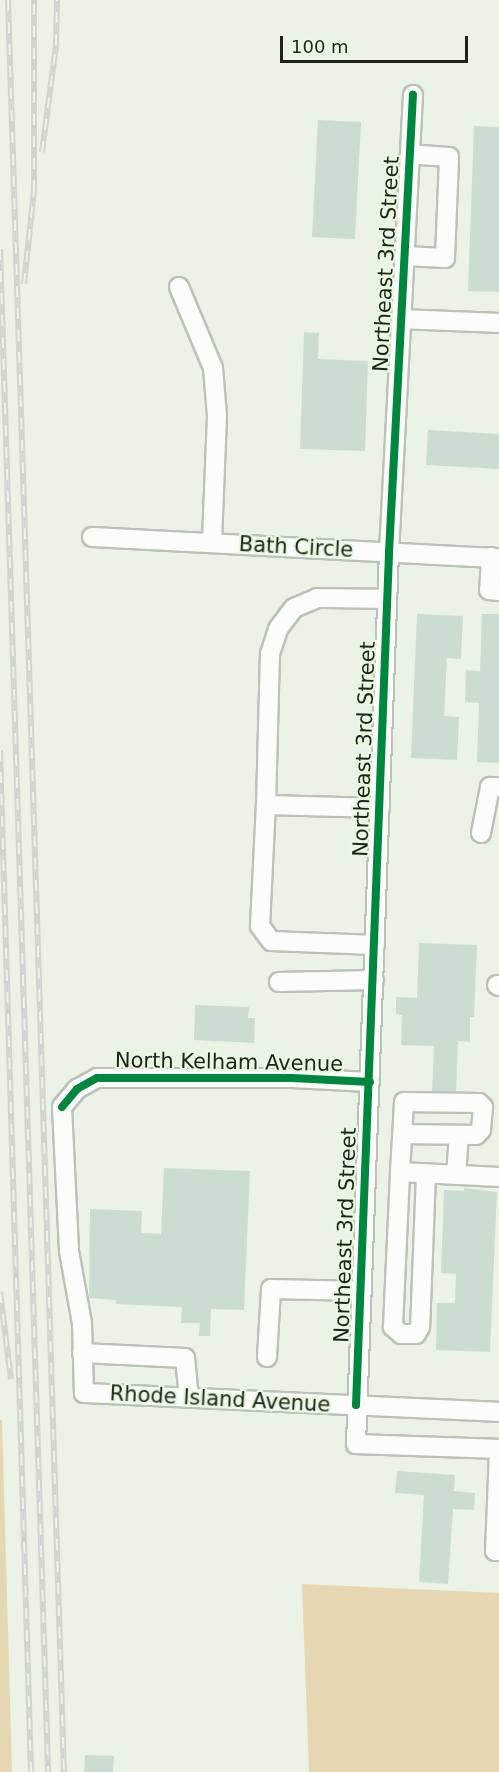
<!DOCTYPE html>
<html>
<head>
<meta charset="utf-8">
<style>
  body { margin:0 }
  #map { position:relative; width:499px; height:1772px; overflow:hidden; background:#eaf3e6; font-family:"DejaVu Sans",sans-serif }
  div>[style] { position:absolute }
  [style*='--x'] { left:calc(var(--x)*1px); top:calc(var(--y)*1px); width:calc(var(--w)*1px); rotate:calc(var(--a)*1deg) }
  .green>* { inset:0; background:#e6d6b1 }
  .building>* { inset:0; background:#cbddd0 }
  .roads { filter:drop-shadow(2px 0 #bbc2b8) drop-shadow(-2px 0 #bbc2b8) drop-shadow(0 2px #bbc2b8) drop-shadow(0 -2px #bbc2b8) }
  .minor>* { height:18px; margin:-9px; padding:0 9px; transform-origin:9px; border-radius:9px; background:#fcfdfb }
  .rail>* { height:6px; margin-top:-3px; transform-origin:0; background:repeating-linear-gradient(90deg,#e8f9e0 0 11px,#d1d4d0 0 22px); box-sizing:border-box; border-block:2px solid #d1d4d0 }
  .cycleway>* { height:8px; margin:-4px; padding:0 4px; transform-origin:4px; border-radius:4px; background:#00873e }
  span { translate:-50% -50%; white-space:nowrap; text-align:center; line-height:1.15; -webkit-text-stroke:4.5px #e8f9e0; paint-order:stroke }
  .street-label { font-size:21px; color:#1e241b }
  .scale { position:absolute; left:280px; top:36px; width:188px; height:27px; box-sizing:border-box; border:3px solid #1e241b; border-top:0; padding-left:8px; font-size:18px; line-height:21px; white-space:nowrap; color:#1e241b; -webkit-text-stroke:4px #e8f9e0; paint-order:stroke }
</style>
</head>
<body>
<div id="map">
  <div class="green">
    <div style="clip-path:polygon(0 1420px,2px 1420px,12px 1772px,0 1772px)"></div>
    <div style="clip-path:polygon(302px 1584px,499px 1593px,499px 1772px,309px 1772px)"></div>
  </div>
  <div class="building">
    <div style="clip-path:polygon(318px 120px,361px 122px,355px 239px,312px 237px)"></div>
    <div style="clip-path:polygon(474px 126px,499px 127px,499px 292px,468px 291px)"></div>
    <div style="clip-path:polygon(304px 332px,319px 333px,318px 359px,368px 361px,365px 451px,300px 449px)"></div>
    <div style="clip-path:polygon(428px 430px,499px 434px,499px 469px,426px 465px)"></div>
    <div style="clip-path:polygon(417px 614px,463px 616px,461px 659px,447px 658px,444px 716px,459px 717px,457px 760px,411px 758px)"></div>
    <div style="clip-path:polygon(482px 614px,499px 614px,499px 763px,477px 762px,479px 703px,465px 702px,466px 670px,480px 671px)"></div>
    <div style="clip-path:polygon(419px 943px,477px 945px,474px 1017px,470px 1017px,470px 1042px,458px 1041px,456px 1091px,432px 1091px,434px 1046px,401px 1045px,402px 1015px,396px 1014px,396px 997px,417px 998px)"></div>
    <div style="clip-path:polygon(195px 1005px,249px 1007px,248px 1018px,255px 1018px,254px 1043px,194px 1040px)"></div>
    <div style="clip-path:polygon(164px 1168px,250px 1171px,244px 1310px,211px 1309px,210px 1336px,199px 1336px,200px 1323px,181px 1323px,182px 1307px,116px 1304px,116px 1300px,89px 1298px,90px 1209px,142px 1211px,141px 1233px,161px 1234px)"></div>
    <div style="clip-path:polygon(464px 1188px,497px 1192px,490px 1352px,436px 1350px,437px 1303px,455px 1303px,456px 1274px,441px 1273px,444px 1190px,464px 1191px)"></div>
    <div style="clip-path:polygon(397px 1471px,455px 1475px,454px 1491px,475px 1493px,474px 1510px,453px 1509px,448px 1584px,419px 1582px,424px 1495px,395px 1493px)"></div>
    <div style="clip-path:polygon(85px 1755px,114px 1756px,113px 1772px,84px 1772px)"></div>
  </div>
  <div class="roads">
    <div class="minor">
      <div style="--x:413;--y:95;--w:458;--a:93"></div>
      <div style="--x:389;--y:552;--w:893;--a:92.12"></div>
      <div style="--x:356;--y:1444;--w:143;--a:2"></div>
      <div style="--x:404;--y:256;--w:41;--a:2.8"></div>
      <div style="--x:445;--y:258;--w:101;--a:-87.7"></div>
      <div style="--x:449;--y:157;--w:39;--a:-176"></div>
      <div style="--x:179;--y:287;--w:88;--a:67.2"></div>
      <div style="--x:213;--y:368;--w:48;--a:85.2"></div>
      <div style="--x:217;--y:416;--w:127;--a:92.3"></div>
      <div style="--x:401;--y:319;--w:98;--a:2.3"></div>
      <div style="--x:92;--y:537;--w:408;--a:3"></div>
      <div style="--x:491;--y:557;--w:33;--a:93"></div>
      <div style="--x:489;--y:590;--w:10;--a:6"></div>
      <div style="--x:266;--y:805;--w:151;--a:-88.5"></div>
      <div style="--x:270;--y:654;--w:26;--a:-72"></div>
      <div style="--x:278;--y:629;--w:26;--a:-53"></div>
      <div style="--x:294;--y:608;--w:25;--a:-23"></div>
      <div style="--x:317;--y:598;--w:70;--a:0.8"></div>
      <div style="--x:481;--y:833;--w:47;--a:-78.9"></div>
      <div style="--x:490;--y:787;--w:9;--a:0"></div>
      <div style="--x:375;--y:945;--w:104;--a:-177.8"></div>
      <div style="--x:271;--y:941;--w:19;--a:-126"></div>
      <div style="--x:260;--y:926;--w:121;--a:-87.2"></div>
      <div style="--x:266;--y:805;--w:114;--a:1.5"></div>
      <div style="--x:279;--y:982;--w:95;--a:-1.2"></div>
      <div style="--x:497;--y:985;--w:2;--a:27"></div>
      <div style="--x:370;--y:1082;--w:78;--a:-177.1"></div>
      <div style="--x:292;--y:1078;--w:195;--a:180"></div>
      <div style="--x:97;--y:1078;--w:23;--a:151"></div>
      <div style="--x:77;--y:1089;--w:23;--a:130"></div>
      <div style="--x:62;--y:1107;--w:144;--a:87.2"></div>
      <div style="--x:69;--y:1251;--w:73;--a:79.8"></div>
      <div style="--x:82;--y:1323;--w:70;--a:88.4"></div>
      <div style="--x:84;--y:1393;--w:415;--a:2.6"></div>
      <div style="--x:400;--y:1172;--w:70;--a:-86.7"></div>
      <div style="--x:404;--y:1102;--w:75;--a:0.8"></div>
      <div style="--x:479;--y:1103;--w:6;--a:45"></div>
      <div style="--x:483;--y:1107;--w:23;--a:95"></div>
      <div style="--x:481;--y:1130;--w:7;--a:135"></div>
      <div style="--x:476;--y:1135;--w:73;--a:-179.2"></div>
      <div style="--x:426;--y:1174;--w:153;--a:92.2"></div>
      <div style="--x:420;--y:1327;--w:8;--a:120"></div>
      <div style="--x:416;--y:1334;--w:15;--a:180"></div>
      <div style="--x:401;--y:1334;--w:11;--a:-139"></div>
      <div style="--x:393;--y:1327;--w:155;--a:-87.4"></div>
      <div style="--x:400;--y:1172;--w:99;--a:2.9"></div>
      <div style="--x:456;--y:1175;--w:40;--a:-85.7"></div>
      <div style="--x:82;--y:1353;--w:103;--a:2.8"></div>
      <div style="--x:185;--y:1358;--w:40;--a:84.3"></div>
      <div style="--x:267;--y:1357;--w:68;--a:-86.6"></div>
      <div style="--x:271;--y:1289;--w:90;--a:1.3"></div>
      <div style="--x:499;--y:1452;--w:99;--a:92.3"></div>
      <div style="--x:495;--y:1551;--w:4;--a:0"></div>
    </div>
  </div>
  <div class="rail">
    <div style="--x:8;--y:0;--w:1773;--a:88.19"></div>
    <div style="--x:42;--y:152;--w:108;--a:-82.5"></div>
    <div style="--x:56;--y:45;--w:45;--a:-88.7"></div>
    <div style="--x:0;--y:249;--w:1524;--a:88.19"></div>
    <div style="--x:24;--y:284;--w:94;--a:-83.9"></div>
    <div style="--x:34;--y:191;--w:191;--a:-90"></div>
    <div style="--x:0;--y:750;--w:1022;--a:88.26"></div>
    <div style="--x:0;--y:1292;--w:88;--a:82.8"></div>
  </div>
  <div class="cycleway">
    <div style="--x:62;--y:1107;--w:23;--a:-50"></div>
    <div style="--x:77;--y:1089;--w:23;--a:-29"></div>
    <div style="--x:97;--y:1078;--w:195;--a:0"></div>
    <div style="--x:292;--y:1078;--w:78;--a:2.9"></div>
    <div style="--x:356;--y:1405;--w:854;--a:-87.78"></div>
    <div style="--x:389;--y:552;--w:458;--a:-87"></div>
  </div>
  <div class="street-label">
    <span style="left:386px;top:264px;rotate:-87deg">Northeast 3rd Street</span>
    <span style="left:296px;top:547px;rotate:3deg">Bath Circle</span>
    <span style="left:364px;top:749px;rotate:-88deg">Northeast 3rd Street</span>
    <span style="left:229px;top:1062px;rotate:1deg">North Kelham Avenue</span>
    <span style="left:345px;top:1235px;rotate:-88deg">Northeast 3rd Street</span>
    <span style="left:220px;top:1399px;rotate:3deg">Rhode Island Avenue</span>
  </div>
  <div class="scale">100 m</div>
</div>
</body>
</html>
